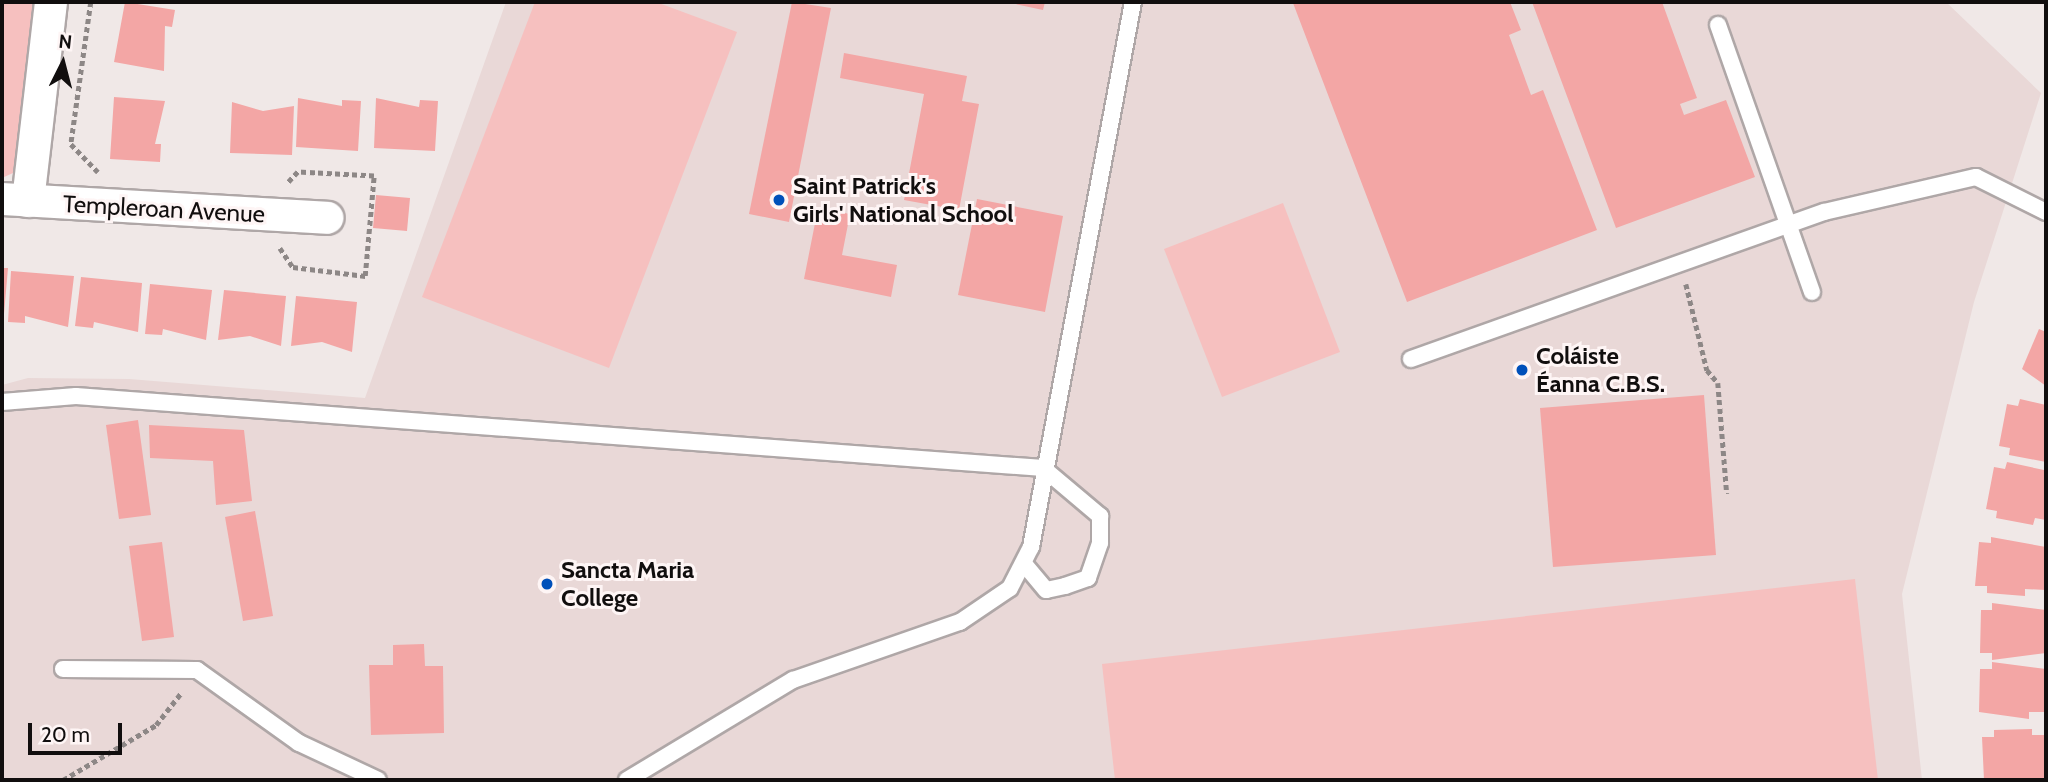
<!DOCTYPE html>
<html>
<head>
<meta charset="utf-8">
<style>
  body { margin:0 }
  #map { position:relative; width:2048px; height:782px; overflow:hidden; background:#f0e8e7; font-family:Cabin,sans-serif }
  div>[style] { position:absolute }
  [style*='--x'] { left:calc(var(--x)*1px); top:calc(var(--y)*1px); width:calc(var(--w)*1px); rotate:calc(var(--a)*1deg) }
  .built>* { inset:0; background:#e9d8d7 }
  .green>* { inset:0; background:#f6c0bf }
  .building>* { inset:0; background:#f3a6a5 }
  .path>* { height:4.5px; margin-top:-2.25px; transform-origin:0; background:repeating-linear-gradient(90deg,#8d8786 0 5px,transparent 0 8.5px) }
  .roads { filter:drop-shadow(2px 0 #afa7a7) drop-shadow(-2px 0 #afa7a7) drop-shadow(0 2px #afa7a7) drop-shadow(0 -2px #afa7a7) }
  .service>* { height:16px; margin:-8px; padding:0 8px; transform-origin:8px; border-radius:8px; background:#fff }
  .minor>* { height:32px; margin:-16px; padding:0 16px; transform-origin:16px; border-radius:16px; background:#fff }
  .dots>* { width:19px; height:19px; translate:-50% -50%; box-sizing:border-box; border:4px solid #fef5f5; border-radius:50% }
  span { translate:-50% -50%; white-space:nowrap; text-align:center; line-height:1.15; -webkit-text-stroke:6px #fef5f5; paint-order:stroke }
  .poi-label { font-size:24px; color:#110e0e; font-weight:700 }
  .left { translate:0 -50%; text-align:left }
  .street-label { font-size:24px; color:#110e0e }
  .frame { position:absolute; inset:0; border:4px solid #110e0e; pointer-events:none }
  .north { position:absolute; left:28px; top:28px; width:70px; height:70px; -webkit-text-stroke:5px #fef5f5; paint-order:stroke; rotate:6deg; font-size:19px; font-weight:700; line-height:28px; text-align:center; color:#110e0e }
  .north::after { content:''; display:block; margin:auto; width:24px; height:32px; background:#110e0e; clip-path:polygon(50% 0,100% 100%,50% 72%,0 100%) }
  .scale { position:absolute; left:28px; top:723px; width:94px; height:32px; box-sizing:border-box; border:4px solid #110e0e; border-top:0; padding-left:9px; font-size:21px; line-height:24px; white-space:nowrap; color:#110e0e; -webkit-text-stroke:5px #fef5f5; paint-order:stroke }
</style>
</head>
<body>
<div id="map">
  <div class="built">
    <div style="clip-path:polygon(506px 2px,1946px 2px,2041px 93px,1974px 302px,1902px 594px,1922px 780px,2px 780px,2px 385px,28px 378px,129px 379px,365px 398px)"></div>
  </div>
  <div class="green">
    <div style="clip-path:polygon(2px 2px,38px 2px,21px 156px,13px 173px,2px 178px)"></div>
    <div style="clip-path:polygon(535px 2px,656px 2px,737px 32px,609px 368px,422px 297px)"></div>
    <div style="clip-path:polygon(1283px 203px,1340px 352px,1222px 397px,1164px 249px)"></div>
    <div style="clip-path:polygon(1855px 579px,1878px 780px,1115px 780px,1102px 664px)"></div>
  </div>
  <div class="building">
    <div style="clip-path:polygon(125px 2px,175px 10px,172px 27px,165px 26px,164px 71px,114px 62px)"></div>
    <div style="clip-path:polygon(792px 2px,831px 8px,789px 222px,749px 214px)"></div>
    <div style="clip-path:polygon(1006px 2px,1045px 2px,1043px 10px)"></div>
    <div style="clip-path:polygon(1510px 2px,1521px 30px,1509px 35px,1531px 95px,1543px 90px,1597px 230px,1407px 302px,1293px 3px)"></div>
    <div style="clip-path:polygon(1532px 2px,1662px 2px,1697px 98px,1680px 104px,1684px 115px,1726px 100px,1755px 177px,1616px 228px)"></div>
    <div style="clip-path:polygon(844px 53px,967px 76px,962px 101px,979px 104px,959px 210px,904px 200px,924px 94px,840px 78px)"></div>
    <div style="clip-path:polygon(114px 97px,165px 101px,155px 144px,161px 144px,160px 162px,110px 159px)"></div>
    <div style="clip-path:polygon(298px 98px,342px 106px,342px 100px,361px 101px,358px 151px,296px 147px)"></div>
    <div style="clip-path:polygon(376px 98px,419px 107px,420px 100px,438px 101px,435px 151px,374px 148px)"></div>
    <div style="clip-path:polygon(232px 102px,263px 111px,294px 106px,292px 155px,230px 153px)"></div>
    <div style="clip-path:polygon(376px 195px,410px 198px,407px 231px,373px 228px)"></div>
    <div style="clip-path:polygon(977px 199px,1063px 216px,1045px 312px,958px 295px)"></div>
    <div style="clip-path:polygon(818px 208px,850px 214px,842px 255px,897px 265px,891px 297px,804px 279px)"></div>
    <div style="clip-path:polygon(2px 268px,8px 268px,4px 314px,2px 314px)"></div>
    <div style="clip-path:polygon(11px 271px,74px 276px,68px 327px,25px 316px,25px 323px,8px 322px)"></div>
    <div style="clip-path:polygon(81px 277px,142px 283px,138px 332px,94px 322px,93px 328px,75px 326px)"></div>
    <div style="clip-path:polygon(150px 284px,212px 290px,206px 340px,163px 329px,162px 335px,145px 334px)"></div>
    <div style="clip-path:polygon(224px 290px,286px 296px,281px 346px,250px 336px,218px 340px)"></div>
    <div style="clip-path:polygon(296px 296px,357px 302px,352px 352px,322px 342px,291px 346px)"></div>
    <div style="clip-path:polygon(2039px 329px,2046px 332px,2046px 386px,2022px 369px)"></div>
    <div style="clip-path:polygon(1704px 395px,1716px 555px,1553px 567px,1540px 408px)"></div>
    <div style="clip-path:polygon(2020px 399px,2046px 405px,2046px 462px,2009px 455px,2010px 448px,1999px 446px,2007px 404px,2018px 406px)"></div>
    <div style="clip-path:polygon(138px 420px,151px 515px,119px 519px,106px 425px)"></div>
    <div style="clip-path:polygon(149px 425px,244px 430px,252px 501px,216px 505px,213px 461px,150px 458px)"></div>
    <div style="clip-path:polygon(2007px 462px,2044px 470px,2046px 520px,2035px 518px,2033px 525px,1996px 518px,1997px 511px,1986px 509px,1994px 467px,2005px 469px)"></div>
    <div style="clip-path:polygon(255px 511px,273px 616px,243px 621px,225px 517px)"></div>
    <div style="clip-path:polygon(1991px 537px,2046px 547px,2046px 590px,2025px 589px,2025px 596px,1987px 593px,1987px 586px,1975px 586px,1979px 542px,1991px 543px)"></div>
    <div style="clip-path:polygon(162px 542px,174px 637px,142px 641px,129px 546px)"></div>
    <div style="clip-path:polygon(1992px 603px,2046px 610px,2046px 653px,1992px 660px,1992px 653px,1980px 653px,1981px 610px,1992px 610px)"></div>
    <div style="clip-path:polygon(424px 644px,425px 666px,443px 666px,444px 733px,371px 735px,369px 665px,393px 665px,393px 645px)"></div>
    <div style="clip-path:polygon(1992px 662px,2046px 669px,2046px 712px,2029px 712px,2029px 719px,1979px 712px,1980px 669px,1992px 669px)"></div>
    <div style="clip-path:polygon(2032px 729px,2032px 735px,2046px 735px,2046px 778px,1984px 780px,1982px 737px,1994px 737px,1994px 730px)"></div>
  </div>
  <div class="path">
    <div style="--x:91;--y:2;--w:143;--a:98"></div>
    <div style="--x:71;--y:144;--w:39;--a:46"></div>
    <div style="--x:280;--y:248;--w:23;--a:56"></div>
    <div style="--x:293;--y:267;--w:73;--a:7.1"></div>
    <div style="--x:365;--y:276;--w:100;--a:-84.9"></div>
    <div style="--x:374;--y:176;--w:76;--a:-177"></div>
    <div style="--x:298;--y:172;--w:16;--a:133"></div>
    <div style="--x:1686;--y:284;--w:89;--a:76.3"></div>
    <div style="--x:1707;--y:370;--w:17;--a:50"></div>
    <div style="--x:1718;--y:383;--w:111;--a:85.4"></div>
    <div style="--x:63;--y:780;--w:108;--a:-30.6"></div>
    <div style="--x:156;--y:725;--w:41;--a:-52"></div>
  </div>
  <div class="roads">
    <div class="service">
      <div style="--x:1718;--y:25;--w:283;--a:70.6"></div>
      <div style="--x:1411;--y:359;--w:438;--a:-19.6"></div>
      <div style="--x:1824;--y:212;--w:156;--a:-13"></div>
      <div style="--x:1976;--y:177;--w:78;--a:26.6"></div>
      <div style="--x:2;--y:402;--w:74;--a:-4.6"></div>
      <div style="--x:76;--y:396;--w:970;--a:4.26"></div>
      <div style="--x:1043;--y:468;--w:75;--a:40.1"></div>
      <div style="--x:1100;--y:516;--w:27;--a:90"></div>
      <div style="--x:1100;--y:543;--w:37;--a:109"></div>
      <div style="--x:1088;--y:578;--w:24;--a:161"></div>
      <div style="--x:1065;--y:586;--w:19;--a:168"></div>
      <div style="--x:1046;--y:590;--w:35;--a:-130"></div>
      <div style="--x:63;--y:669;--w:134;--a:0.4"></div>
      <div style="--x:197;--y:670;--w:125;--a:35.6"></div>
      <div style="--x:299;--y:743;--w:87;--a:25.1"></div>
      <div style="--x:627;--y:780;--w:194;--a:-31.1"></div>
      <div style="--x:793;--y:680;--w:177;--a:-19.2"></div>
      <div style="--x:960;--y:622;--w:60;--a:-34.2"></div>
      <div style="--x:1010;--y:588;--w:46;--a:-62.9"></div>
      <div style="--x:1031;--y:547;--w:554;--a:-79.4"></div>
    </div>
    <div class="minor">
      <div style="--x:2;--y:199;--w:326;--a:3.3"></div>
      <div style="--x:28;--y:201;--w:200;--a:-83.4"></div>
    </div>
  </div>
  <div class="dots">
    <div style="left:779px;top:200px;background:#0050ba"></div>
    <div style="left:1522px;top:370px;background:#0050ba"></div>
    <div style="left:547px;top:584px;background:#0050ba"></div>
  </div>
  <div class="poi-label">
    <span class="left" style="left:793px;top:200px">Saint Patrick's<br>Girls' National School</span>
    <span class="left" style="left:1536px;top:370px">Coláiste<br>Éanna C.B.S.</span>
    <span class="left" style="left:561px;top:584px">Sancta Maria<br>College</span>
  </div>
  <div class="street-label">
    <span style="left:164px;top:209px;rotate:3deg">Templeroan Avenue</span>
  </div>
  <div class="frame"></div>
  <div class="north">N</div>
  <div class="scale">20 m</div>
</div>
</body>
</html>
